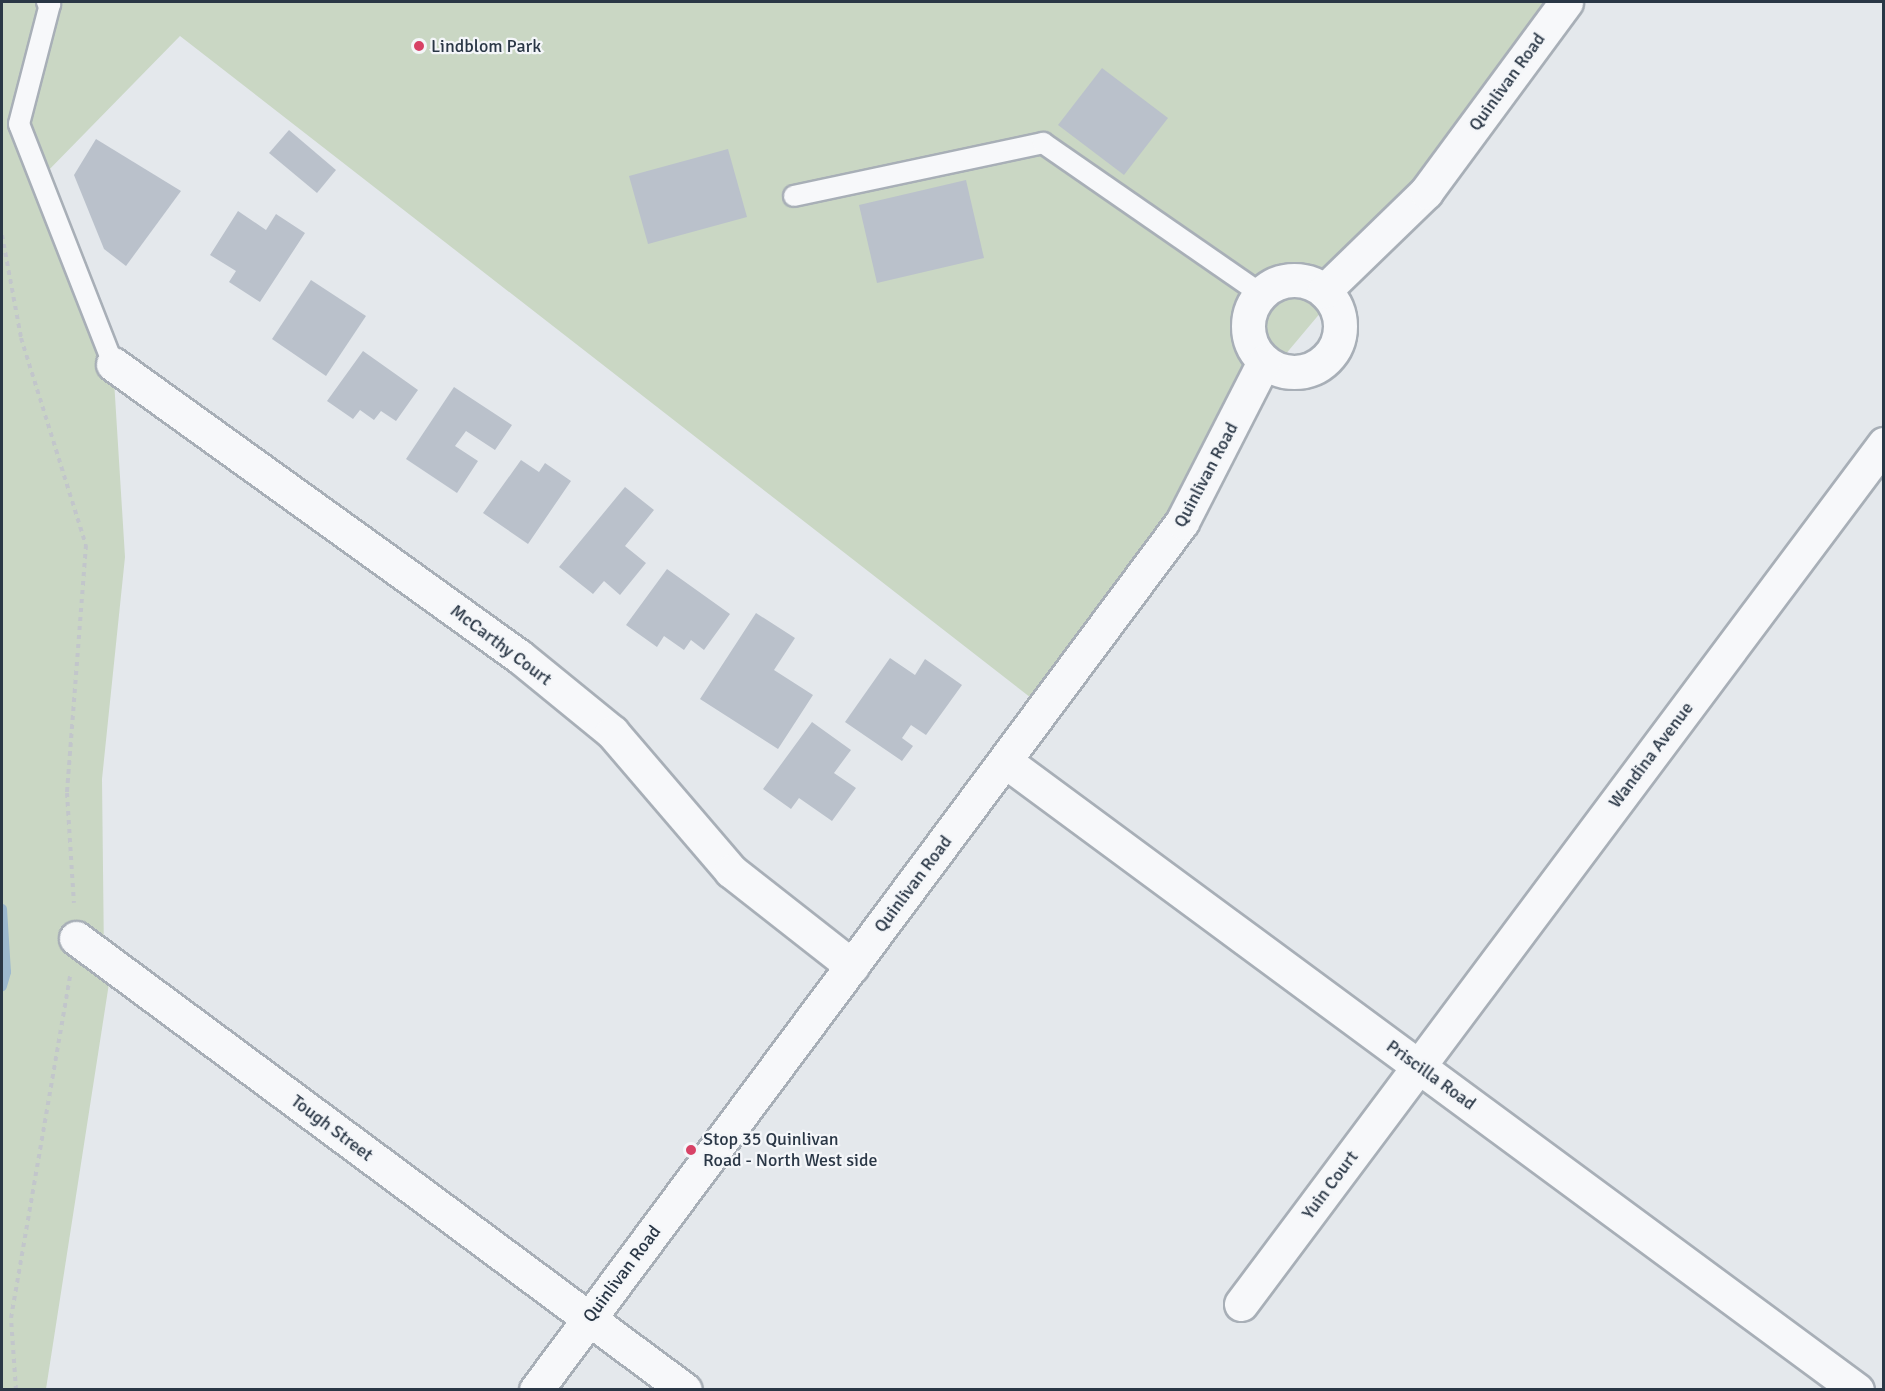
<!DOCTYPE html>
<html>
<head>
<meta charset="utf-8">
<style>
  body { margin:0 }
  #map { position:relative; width:1885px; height:1391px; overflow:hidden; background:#e4e8ec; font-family:Signika,sans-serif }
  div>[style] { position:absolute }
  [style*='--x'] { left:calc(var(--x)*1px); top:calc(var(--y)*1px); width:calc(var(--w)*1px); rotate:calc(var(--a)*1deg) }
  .green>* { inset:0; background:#cad7c4 }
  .stream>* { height:10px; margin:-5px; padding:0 5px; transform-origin:5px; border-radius:5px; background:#9db9ce }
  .building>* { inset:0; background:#bac1cb }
  .path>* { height:4px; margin-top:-2px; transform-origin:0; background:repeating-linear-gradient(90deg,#c2c6cb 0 4.5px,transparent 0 9px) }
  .roads { filter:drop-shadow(2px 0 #a8afb7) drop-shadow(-2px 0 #a8afb7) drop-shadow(0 2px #a8afb7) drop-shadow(0 -2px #a8afb7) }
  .service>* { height:20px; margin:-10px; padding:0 10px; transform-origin:10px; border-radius:10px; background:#f7f8fa }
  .minor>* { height:33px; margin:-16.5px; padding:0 16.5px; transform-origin:16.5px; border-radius:16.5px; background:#f7f8fa }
  .minor>.ring { margin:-16.5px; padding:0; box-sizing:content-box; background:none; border:33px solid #f7f8fa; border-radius:50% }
  .dots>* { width:16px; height:16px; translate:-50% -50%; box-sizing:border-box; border:3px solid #f4f6f9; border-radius:50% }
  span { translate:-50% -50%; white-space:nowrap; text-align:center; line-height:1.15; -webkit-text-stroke:4.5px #f4f6f9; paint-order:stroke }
  .poi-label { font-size:18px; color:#2a3746 }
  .left { translate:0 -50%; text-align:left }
  .street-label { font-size:18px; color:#2a3746 }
  .frame { position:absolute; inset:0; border:3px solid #2a3746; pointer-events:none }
</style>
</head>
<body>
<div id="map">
  <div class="green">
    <div style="clip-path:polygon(2px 2px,1556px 2px,1332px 299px,1274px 368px,1044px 708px,180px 36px,41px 178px,113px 364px,125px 557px,102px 779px,104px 958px,112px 964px,46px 1389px,2px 1390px)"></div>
  </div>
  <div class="stream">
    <div style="--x:2;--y:909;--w:63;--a:86.4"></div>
    <div style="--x:6;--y:972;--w:15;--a:106"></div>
  </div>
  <div class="building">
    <div style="clip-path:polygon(1102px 68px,1168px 118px,1124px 175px,1058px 125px)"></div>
    <div style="clip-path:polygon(289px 130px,336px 170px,317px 193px,269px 153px)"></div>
    <div style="clip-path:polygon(96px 139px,181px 191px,126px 266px,104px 249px,74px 175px)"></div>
    <div style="clip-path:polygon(728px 149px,747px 217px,648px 244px,629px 176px)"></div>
    <div style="clip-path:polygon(966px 180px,984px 258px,877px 283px,859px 205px)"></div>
    <div style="clip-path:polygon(238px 211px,266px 230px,276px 214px,305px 233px,260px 302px,229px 282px,236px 271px,210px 255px)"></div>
    <div style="clip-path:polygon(311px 280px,366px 316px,326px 376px,272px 339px)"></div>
    <div style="clip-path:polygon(363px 351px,418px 390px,396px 421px,381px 411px,374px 420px,360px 410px,353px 419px,327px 401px)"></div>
    <div style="clip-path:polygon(454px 387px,512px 425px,495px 450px,466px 431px,455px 446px,478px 461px,457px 493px,406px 459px)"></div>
    <div style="clip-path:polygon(521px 460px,539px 472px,545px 463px,571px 481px,528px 544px,483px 513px)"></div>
    <div style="clip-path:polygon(625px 487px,654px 510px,625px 546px,646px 563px,620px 595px,604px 581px,593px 594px,559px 567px)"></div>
    <div style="clip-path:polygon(667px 569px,730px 614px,704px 650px,691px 640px,684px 650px,664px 636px,657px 647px,626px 625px)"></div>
    <div style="clip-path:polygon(756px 613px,795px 638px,774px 670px,813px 695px,778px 749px,700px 699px)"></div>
    <div style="clip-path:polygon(890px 658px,915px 675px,925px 659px,962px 685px,926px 735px,911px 725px,902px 738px,913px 746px,902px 761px,845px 722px)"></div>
    <div style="clip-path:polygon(812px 722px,851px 750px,834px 773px,856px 788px,832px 821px,799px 798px,791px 809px,763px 789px)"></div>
  </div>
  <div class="path">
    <div style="--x:2;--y:235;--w:105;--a:79.5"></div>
    <div style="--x:21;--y:338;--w:217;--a:72.6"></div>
    <div style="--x:86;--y:545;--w:249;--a:94.4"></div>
    <div style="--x:67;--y:793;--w:110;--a:86.4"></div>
    <div style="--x:16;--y:1390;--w:72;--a:-94"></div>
    <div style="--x:11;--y:1318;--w:347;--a:-80.2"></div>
  </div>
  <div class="roads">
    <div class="service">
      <div style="--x:47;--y:2;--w:4;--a:34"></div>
      <div style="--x:50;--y:4;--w:124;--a:104.5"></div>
      <div style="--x:19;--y:124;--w:258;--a:68.6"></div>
      <div style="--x:794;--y:196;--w:255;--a:-12"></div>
      <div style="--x:1043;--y:143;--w:265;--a:34.7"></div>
    </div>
    <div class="minor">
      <div class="ring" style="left:1248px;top:280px;width:59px;height:59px"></div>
      <div style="--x:1324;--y:291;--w:142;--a:-44.1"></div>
      <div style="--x:1426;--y:192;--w:236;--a:-53.6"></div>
      <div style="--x:113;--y:364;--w:501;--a:35.75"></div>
      <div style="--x:520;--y:657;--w:119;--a:39.2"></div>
      <div style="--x:612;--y:732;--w:183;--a:49.4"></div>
      <div style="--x:731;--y:871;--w:154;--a:38.1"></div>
      <div style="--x:1005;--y:761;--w:1059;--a:36.44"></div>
      <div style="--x:76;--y:938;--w:758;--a:36.58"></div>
      <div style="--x:1241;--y:1304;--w:1074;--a:-53.22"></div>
      <div style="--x:536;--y:1390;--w:1082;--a:-53.34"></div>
      <div style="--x:1182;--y:522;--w:180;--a:-62.9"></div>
    </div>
  </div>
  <div class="dots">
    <div style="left:419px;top:46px;background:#d84266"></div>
    <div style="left:691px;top:1150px;background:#d84266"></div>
  </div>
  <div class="poi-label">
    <span class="left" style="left:431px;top:46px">Lindblom Park</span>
    <span class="left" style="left:703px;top:1150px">Stop 35 Quinlivan<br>Road - North West side</span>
  </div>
  <div class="street-label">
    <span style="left:1507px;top:82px;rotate:-54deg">Quinlivan Road</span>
    <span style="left:1206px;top:475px;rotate:-62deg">Quinlivan Road</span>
    <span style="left:501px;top:645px;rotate:37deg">McCarthy Court</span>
    <span style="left:1651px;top:755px;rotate:-53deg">Wandina Avenue</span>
    <span style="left:913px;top:884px;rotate:-53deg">Quinlivan Road</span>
    <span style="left:1431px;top:1075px;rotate:36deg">Priscilla Road</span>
    <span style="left:332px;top:1128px;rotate:37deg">Tough Street</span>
    <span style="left:1330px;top:1185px;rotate:-53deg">Yuin Court</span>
    <span style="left:622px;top:1274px;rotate:-53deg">Quinlivan Road</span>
  </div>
  <div class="frame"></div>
</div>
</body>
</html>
